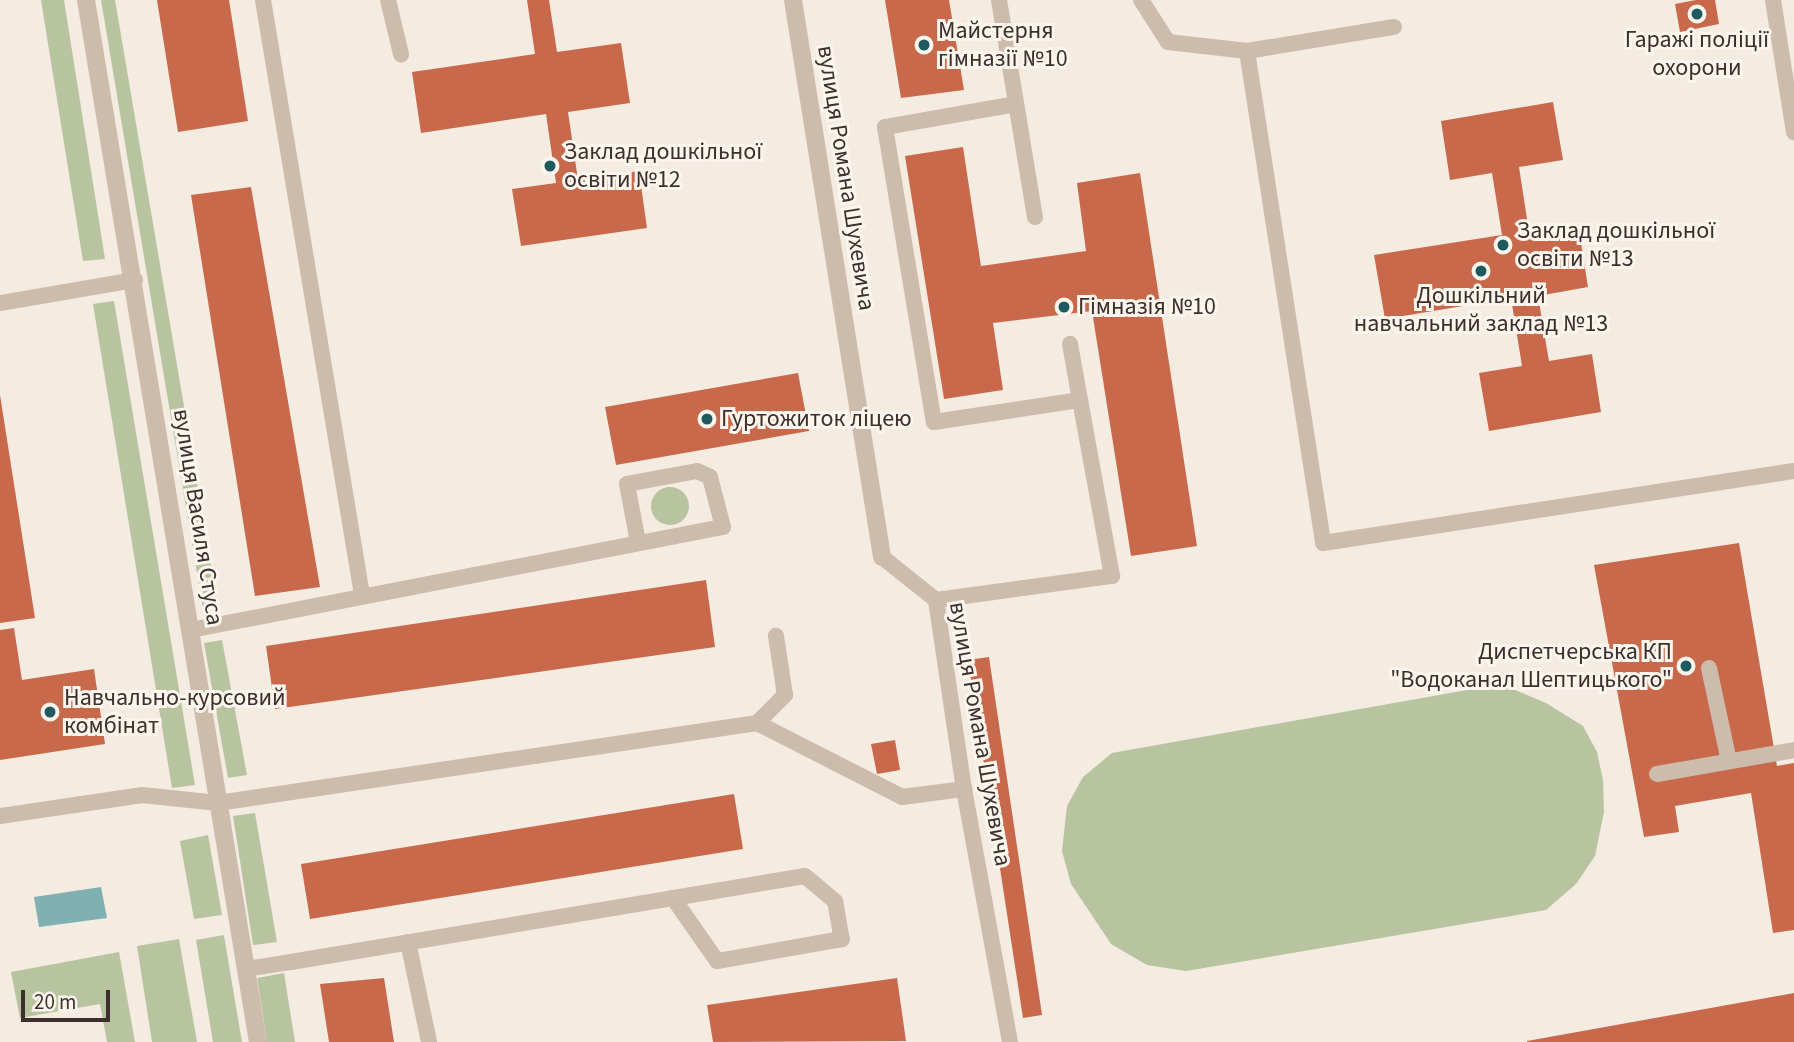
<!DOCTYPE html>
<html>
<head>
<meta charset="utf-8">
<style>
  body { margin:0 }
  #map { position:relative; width:1794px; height:1042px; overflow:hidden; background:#f4ebe1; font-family:"Source Sans 3",sans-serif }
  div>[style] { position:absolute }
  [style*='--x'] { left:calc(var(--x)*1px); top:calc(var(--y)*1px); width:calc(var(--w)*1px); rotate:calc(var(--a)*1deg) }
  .green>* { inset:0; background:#b8c4a0 }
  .round { border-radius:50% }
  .water>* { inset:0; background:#7fb0b2 }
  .building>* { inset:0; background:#c8694b }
  .service>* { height:16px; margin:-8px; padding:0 8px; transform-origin:8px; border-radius:8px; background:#cdbbac }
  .pedestrian>* { height:18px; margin:-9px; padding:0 9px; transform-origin:9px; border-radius:9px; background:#cdbbac }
  .minor>* { height:18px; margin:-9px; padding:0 9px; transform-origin:9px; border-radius:9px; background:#cdbbac }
  .dots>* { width:19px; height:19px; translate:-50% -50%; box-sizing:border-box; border:4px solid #fbf5ee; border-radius:50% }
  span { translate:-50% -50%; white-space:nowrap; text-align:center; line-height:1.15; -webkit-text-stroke:6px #fbf5ee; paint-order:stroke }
  .poi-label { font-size:24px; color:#3b302b }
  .left { translate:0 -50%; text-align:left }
  .right { translate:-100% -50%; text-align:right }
  .street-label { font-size:24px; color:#3b302b }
  .scale { position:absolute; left:21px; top:990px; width:89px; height:32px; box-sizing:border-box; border:4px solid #3b302b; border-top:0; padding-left:9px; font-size:21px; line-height:24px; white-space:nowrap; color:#3b302b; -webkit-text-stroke:5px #fbf5ee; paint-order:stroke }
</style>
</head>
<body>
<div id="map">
  <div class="green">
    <div style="clip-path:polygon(41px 0,64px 0,105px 259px,83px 261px)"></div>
    <div style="clip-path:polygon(101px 0,115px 0,218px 606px,203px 609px)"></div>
    <div style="clip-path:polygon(114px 301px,195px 785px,172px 788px,93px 304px)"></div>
    <div class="round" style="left:651px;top:487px;width:38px;height:38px"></div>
    <div style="clip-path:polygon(222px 640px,247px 775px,228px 778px,204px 643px)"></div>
    <div style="clip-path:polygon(1501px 684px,1546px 703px,1583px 726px,1597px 752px,1603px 780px,1604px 812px,1595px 856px,1576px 884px,1546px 910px,1186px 971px,1147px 965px,1111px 944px,1071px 884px,1062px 851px,1067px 806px,1083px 777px,1112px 753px)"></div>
    <div style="clip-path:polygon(255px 813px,277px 942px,253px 945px,233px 816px)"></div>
    <div style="clip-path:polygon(208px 835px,222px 915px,194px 919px,180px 841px)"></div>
    <div style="clip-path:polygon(224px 935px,224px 936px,242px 1042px,213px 1042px,196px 940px)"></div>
    <div style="clip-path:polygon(179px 939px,197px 1042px,152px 1042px,137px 946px)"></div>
    <div style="clip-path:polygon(119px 952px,135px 1042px,107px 1042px,100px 1004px,20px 1018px,11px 972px)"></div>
    <div style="clip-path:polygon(284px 973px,295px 1042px,267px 1042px,257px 978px)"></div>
  </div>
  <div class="water">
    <div style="clip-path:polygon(101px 887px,107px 918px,39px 927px,34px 897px)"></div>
  </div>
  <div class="building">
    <div style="clip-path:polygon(157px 0,229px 0,248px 121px,178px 132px)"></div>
    <div style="clip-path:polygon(527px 0,549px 0,557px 52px,621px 43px,630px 103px,568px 112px,578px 180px,639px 171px,647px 228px,521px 246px,512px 189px,556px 183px,546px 114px,421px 133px,412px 72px,535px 54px)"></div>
    <div style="clip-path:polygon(885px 0,949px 0,964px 90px,901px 98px)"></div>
    <div style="clip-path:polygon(1696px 0,1715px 0,1719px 24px,1680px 32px,1675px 4px)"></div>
    <div style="clip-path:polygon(1553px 102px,1563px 160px,1519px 167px,1529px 232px,1578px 224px,1588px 287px,1538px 296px,1549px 361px,1592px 354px,1601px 412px,1489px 431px,1479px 373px,1522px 366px,1511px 298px,1385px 319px,1374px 255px,1502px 235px,1492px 173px,1450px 180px,1441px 121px)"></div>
    <div style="clip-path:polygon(963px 147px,981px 266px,1086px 251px,1077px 183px,1140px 173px,1197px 546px,1131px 556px,1092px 311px,993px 323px,1003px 390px,944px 399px,905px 156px)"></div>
    <div style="clip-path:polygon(251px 187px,320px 587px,255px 596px,191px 195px)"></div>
    <div style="clip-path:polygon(798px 373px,809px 431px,616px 465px,605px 407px)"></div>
    <div style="clip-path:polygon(0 395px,35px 618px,0 623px)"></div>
    <div style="clip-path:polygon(1739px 543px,1777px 766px,1794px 763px,1794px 930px,1773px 933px,1751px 793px,1675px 806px,1679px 832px,1644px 837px,1594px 565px)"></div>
    <div style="clip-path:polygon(706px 580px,715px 647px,275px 709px,266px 646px)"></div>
    <div style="clip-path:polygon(14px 628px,22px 680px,94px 669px,105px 744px,0 760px,0 630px)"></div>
    <div style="clip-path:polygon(989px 657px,1042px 1015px,1023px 1018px,968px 660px)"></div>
    <div style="clip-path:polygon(895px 740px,900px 770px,877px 774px,871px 744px)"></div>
    <div style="clip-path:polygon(734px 794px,743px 849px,310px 919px,301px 864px)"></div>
    <div style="clip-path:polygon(384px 978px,394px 1042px,329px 1042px,320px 984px)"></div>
    <div style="clip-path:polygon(897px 978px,906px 1041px,713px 1042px,707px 1005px)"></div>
    <div style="clip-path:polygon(1794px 993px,1794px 1042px,1527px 1042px,1527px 1041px)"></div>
  </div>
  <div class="service">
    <div style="--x:263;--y:0;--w:603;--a:80.55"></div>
    <div style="--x:388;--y:0;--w:56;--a:76.5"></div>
    <div style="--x:999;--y:0;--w:220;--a:80.6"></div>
    <div style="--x:1141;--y:0;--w:50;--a:57.3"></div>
    <div style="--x:1168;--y:42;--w:80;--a:6.5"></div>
    <div style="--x:1247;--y:51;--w:498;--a:81.2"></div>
    <div style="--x:1323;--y:543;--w:476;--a:-8.7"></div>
    <div style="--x:1773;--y:0;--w:134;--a:81"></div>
    <div style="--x:1247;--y:51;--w:149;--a:-9.3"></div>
    <div style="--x:1016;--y:104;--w:133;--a:170"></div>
    <div style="--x:885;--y:127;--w:299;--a:80.6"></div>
    <div style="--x:934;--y:422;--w:148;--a:-8.6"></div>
    <div style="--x:1080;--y:400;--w:57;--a:-100.1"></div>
    <div style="--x:0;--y:303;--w:137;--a:-9.7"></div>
    <div style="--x:882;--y:557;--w:69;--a:38.5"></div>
    <div style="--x:936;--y:600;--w:191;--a:81.6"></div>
    <div style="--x:964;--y:789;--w:257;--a:79.7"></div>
    <div style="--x:936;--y:600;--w:178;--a:-7.8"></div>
    <div style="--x:1112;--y:576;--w:179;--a:-100.3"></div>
    <div style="--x:191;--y:630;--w:542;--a:-10.96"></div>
    <div style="--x:723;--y:527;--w:52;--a:-104.6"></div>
    <div style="--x:710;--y:477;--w:14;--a:-155"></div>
    <div style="--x:697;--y:471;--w:71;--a:169.5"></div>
    <div style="--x:627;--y:484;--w:59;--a:79.3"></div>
    <div style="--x:1709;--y:668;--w:95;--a:77.9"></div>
    <div style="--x:757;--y:723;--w:40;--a:-45"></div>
    <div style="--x:785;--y:695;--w:60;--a:-98.7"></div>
    <div style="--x:1657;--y:774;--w:139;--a:-9.9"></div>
    <div style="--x:0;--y:816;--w:144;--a:-8.4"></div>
    <div style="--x:142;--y:795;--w:76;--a:6"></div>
    <div style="--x:218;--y:803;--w:545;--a:-8.44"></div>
    <div style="--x:757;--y:723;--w:163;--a:27"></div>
    <div style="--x:902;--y:797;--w:63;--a:-7.4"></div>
    <div style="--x:408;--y:942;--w:102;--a:78.1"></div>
    <div style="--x:246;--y:969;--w:46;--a:-8.8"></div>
    <div style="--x:291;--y:962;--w:521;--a:-9.5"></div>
    <div style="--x:805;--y:876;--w:39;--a:40"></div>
    <div style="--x:835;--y:901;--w:39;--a:80"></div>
    <div style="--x:842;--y:939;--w:127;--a:170"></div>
    <div style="--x:717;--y:961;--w:77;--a:-124.9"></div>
  </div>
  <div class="pedestrian">
    <div style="--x:793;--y:0;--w:564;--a:80.92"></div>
  </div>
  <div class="minor">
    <div style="--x:86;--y:0;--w:1056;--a:80.63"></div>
  </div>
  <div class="dots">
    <div style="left:1697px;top:14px;background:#1f5a5e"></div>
    <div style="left:924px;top:45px;background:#1f5a5e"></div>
    <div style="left:550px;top:166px;background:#1f5a5e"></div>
    <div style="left:1503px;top:245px;background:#1f5a5e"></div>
    <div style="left:1481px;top:271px;background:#1f5a5e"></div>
    <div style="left:1064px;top:307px;background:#1f5a5e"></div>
    <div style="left:707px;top:419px;background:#1f5a5e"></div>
    <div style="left:1686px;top:666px;background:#1f5a5e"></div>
    <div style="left:50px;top:712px;background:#1f5a5e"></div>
  </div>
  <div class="poi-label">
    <span class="left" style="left:938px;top:45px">Майстерня<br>гімназії №10</span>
    <span style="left:1697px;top:54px">Гаражі поліції<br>охорони</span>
    <span class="left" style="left:564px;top:166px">Заклад дошкільної<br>освіти №12</span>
    <span class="left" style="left:1517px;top:245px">Заклад дошкільної<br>освіти №13</span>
    <span style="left:1481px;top:310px">Дошкільний<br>навчальний заклад №13</span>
    <span class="left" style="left:1078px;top:307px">Гімназія №10</span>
    <span class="left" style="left:721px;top:419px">Гуртожиток ліцею</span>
    <span class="right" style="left:1672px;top:666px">Диспетчерська КП<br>"Водоканал Шептицького"</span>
    <span class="left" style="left:64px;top:712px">Навчально-курсовий<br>комбінат</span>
  </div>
  <div class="street-label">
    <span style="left:846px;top:178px;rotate:81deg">вулиця Романа Шухевича</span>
    <span style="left:198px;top:517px;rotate:81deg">вулиця Василя Стуса</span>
    <span style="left:980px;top:734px;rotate:80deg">вулиця Романа Шухевича</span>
  </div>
  <div class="scale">20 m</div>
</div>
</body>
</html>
